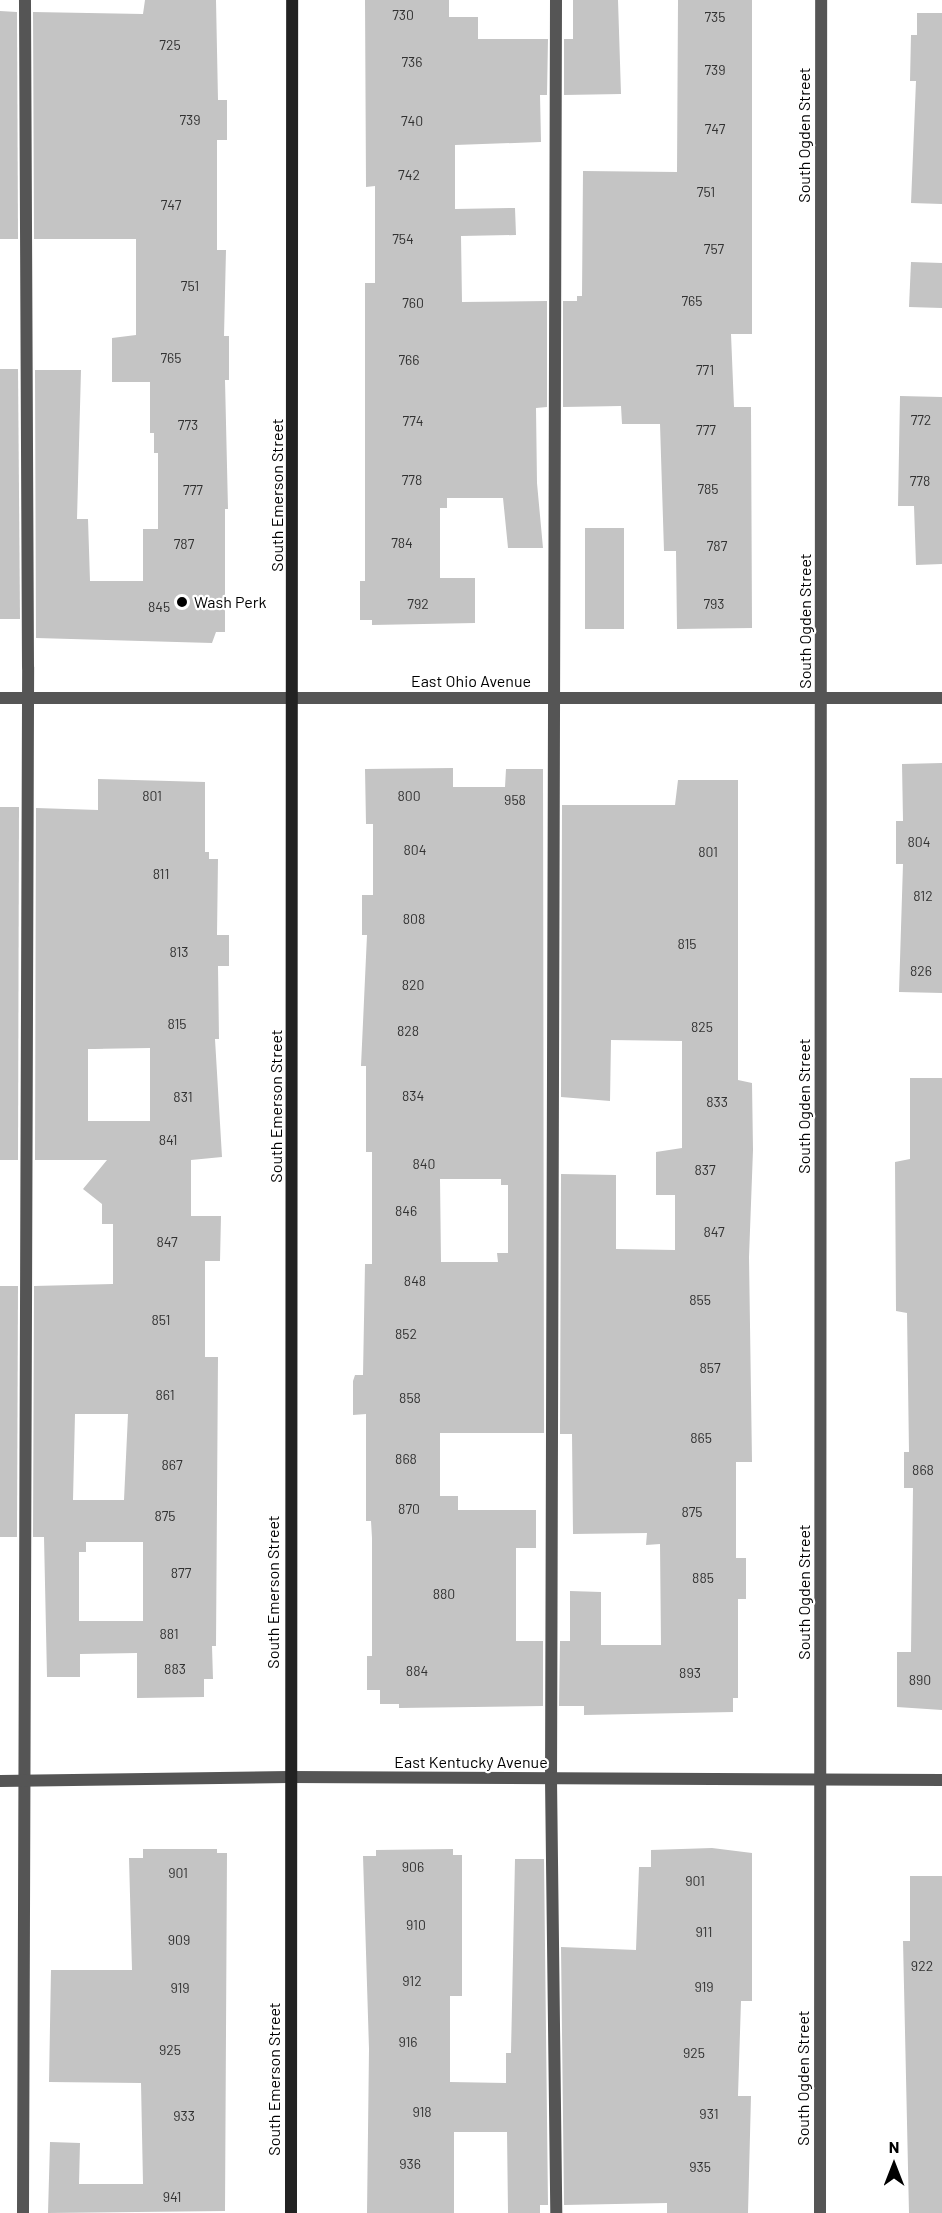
<!DOCTYPE html>
<html>
<head>
<meta charset="utf-8">
<style>
  body { margin:0 }
  #map { position:relative; width:942px; height:2213px; overflow:hidden; background:#fff; font-family:Barlow,sans-serif }
  div>[style] { position:absolute }
  [style*='--x'] { left:calc(var(--x)*1px); top:calc(var(--y)*1px); width:calc(var(--w)*1px); rotate:calc(var(--a)*1deg) }
  .building>* { inset:0; background:#c4c4c4 }
  .lane>* { height:12px; margin:-6px; padding:0 6px; transform-origin:6px; border-radius:6px; background:#555 }
  .street>* { height:12px; margin:-6px; padding:0 6px; transform-origin:6px; border-radius:6px; background:#555 }
  .secondary>* { height:12px; margin:-6px; padding:0 6px; transform-origin:6px; border-radius:6px; background:#222 }
  .dots>* { width:16px; height:16px; translate:-50% -50%; box-sizing:border-box; border:3px solid #fff; border-radius:50% }
  span { translate:-50% -50%; white-space:nowrap; text-align:center; line-height:1.15; -webkit-text-stroke:4.5px #fff; paint-order:stroke }
  .number-label { font-size:14px; color:#313131 }
  .number-label span { -webkit-text-stroke-width:0 }
  .street-label { font-size:16px; color:#000 }
  .poi-label { font-size:16px; color:#000 }
  .left { translate:0 -50%; text-align:left }
  .north { position:absolute; left:864px; top:2135px; width:60px; height:60px; -webkit-text-stroke:4px #fff; paint-order:stroke; rotate:0deg; font-size:16px; font-weight:700; line-height:24px; text-align:center; color:#000 }
  .north::after { content:''; display:block; margin:auto; width:21px; height:27px; background:#000; clip-path:polygon(50% 0,100% 100%,50% 72%,0 100%) }
</style>
</head>
<body>
<div id="map">
  <div class="building">
    <div style="clip-path:polygon(145px 0,216px 0,218px 100px,227px 100px,227px 140px,217px 140px,217px 250px,226px 250px,224px 336px,229px 336px,229px 380px,225px 380px,228px 509px,225px 509px,225px 632px,216px 632px,212px 643px,36px 638px,35px 370px,81px 370px,77px 519px,88px 519px,90px 581px,143px 581px,143px 529px,158px 529px,158px 453px,154px 453px,154px 433px,150px 433px,150px 382px,112px 382px,112px 338px,136px 335px,136px 239px,34px 239px,33px 12px,143px 14px)"></div>
    <div style="clip-path:polygon(365px 0,449px 0,449px 17px,478px 17px,478px 39px,548px 39px,547px 95px,540px 95px,541px 142px,455px 145px,455px 209px,515px 208px,516px 235px,461px 236px,462px 302px,547px 301px,547px 407px,536px 408px,537px 483px,543px 548px,508px 548px,503px 498px,447px 498px,447px 508px,440px 508px,440px 578px,475px 578px,475px 623px,372px 625px,372px 620px,360px 620px,360px 581px,365px 581px,365px 283px,375px 283px,375px 186px,366px 187px)"></div>
    <div style="clip-path:polygon(573px 0,618px 0,621px 94px,564px 95px,564px 39px,573px 39px)"></div>
    <div style="clip-path:polygon(678px 0,752px 0,752px 334px,731px 334px,734px 407px,751px 407px,752px 628px,677px 629px,676px 551px,664px 551px,660px 424px,622px 424px,621px 406px,563px 407px,563px 301px,577px 301px,577px 296px,582px 296px,583px 171px,677px 172px)"></div>
    <div style="clip-path:polygon(0 11px,17px 12px,18px 239px,0 239px)"></div>
    <div style="clip-path:polygon(917px 13px,942px 13px,942px 204px,911px 203px,916px 81px,910px 81px,911px 35px,917px 35px)"></div>
    <div style="clip-path:polygon(911px 262px,942px 263px,942px 308px,909px 307px)"></div>
    <div style="clip-path:polygon(0 369px,18px 369px,20px 619px,0 619px)"></div>
    <div style="clip-path:polygon(900px 396px,942px 397px,942px 564px,916px 565px,914px 506px,898px 506px)"></div>
    <div style="clip-path:polygon(585px 528px,624px 528px,624px 629px,585px 629px)"></div>
    <div style="clip-path:polygon(942px 763px,942px 993px,899px 992px,903px 864px,896px 864px,896px 821px,903px 821px,902px 764px)"></div>
    <div style="clip-path:polygon(evenodd,453px 768px,453px 787px,505px 787px,506px 769px,543px 769px,544px 1433px,440px 1433px,440px 1496px,458px 1496px,458px 1510px,536px 1510px,536px 1548px,516px 1548px,516px 1641px,543px 1641px,543px 1706px,399px 1708px,399px 1704px,380px 1704px,380px 1690px,367px 1690px,367px 1656px,372px 1656px,372px 1538px,371px 1521px,366px 1521px,366px 1414px,353px 1415px,353px 1381px,355px 1375px,363px 1375px,365px 1264px,372px 1264px,372px 1152px,366px 1152px,366px 1066px,361px 1066px,367px 935px,362px 935px,362px 895px,373px 895px,373px 824px,366px 824px,365px 769px,453px 768px,440px 1179px,501px 1179px,501px 1185px,508px 1185px,508px 1253px,497px 1253px,498px 1262px,441px 1262px,440px 1179px)"></div>
    <div style="clip-path:polygon(evenodd,98px 779px,205px 782px,205px 852px,209px 852px,209px 859px,218px 859px,217px 935px,229px 935px,229px 966px,218px 966px,219px 1039px,215px 1039px,222px 1157px,191px 1160px,191px 1216px,221px 1216px,220px 1261px,205px 1261px,205px 1357px,218px 1357px,216px 1646px,212px 1646px,213px 1679px,204px 1679px,204px 1697px,137px 1698px,137px 1653px,80px 1654px,80px 1677px,47px 1677px,44px 1537px,33px 1537px,34px 1286px,113px 1284px,113px 1224px,102px 1224px,102px 1204px,83px 1189px,107px 1160px,35px 1160px,36px 808px,98px 810px,98px 779px,150px 1048px,150px 1121px,88px 1121px,88px 1049px,150px 1048px,98px 779px,75px 1414px,128px 1414px,124px 1500px,73px 1500px,75px 1414px,98px 779px,86px 1542px,143px 1542px,143px 1621px,79px 1621px,79px 1552px,86px 1552px,86px 1542px)"></div>
    <div style="clip-path:polygon(678px 780px,738px 780px,738px 1080px,752px 1083px,753px 1150px,749px 1257px,752px 1462px,736px 1462px,736px 1558px,746px 1558px,746px 1599px,738px 1599px,738px 1698px,733px 1698px,733px 1712px,584px 1715px,584px 1706px,559px 1706px,560px 1641px,570px 1641px,570px 1591px,601px 1592px,601px 1645px,661px 1645px,660px 1544px,646px 1545px,647px 1533px,573px 1534px,572px 1434px,560px 1434px,561px 1174px,616px 1175px,616px 1249px,675px 1250px,675px 1195px,656px 1195px,656px 1152px,682px 1148px,682px 1041px,611px 1040px,610px 1101px,561px 1097px,562px 805px,675px 805px)"></div>
    <div style="clip-path:polygon(0 807px,19px 807px,18px 1160px,0 1160px)"></div>
    <div style="clip-path:polygon(910px 1078px,942px 1078px,942px 1710px,897px 1707px,897px 1652px,911px 1652px,913px 1488px,904px 1488px,904px 1452px,909px 1452px,907px 1313px,896px 1311px,895px 1162px,910px 1159px)"></div>
    <div style="clip-path:polygon(0 1286px,18px 1286px,17px 1537px,0 1537px)"></div>
    <div style="clip-path:polygon(712px 1848px,752px 1853px,752px 2001px,741px 2001px,738px 2096px,751px 2096px,748px 2213px,667px 2213px,667px 2203px,564px 2205px,561px 1947px,636px 1950px,639px 1867px,651px 1867px,651px 1850px)"></div>
    <div style="clip-path:polygon(143px 1849px,217px 1849px,217px 1853px,227px 1853px,225px 2211px,48px 2213px,50px 2142px,80px 2143px,79px 2184px,143px 2184px,141px 2083px,49px 2082px,51px 1970px,132px 1970px,129px 1858px,143px 1858px)"></div>
    <div style="clip-path:polygon(453px 1849px,453px 1855px,462px 1855px,462px 1996px,450px 1996px,450px 2082px,506px 2083px,506px 2053px,511px 2053px,515px 1859px,544px 1859px,548px 2205px,540px 2205px,540px 2213px,508px 2213px,507px 2132px,454px 2132px,454px 2213px,367px 2213px,369px 2049px,363px 1856px,376px 1856px,376px 1850px)"></div>
    <div style="clip-path:polygon(910px 1876px,942px 1876px,942px 2213px,909px 2213px,903px 1941px,910px 1941px)"></div>
  </div>
  <div class="lane">
    <div style="--x:556;--y:0;--w:1779;--a:90.16"></div>
    <div style="--x:551;--y:1779;--w:434;--a:89.3"></div>
    <div style="--x:23;--y:2213;--w:1546;--a:-89.81"></div>
    <div style="--x:28;--y:667;--w:667;--a:-90.26"></div>
  </div>
  <div class="street">
    <div style="--x:0;--y:698;--w:942;--a:0"></div>
    <div style="--x:0;--y:1781;--w:289;--a:-0.8"></div>
    <div style="--x:289;--y:1777;--w:653;--a:0.26"></div>
    <div style="--x:820;--y:2213;--w:2213;--a:-89.97"></div>
  </div>
  <div class="secondary">
    <div style="--x:291;--y:2213;--w:2213;--a:-89.97"></div>
  </div>
  <div class="dots">
    <div style="left:182px;top:602px;background:#000"></div>
  </div>
  <div class="number-label">
    <span style="left:403px;top:15px">730</span>
    <span style="left:715px;top:17px">735</span>
    <span style="left:170px;top:45px">725</span>
    <span style="left:412px;top:62px">736</span>
    <span style="left:715px;top:70px">739</span>
    <span style="left:190px;top:120px">739</span>
    <span style="left:412px;top:121px">740</span>
    <span style="left:715px;top:129px">747</span>
    <span style="left:409px;top:175px">742</span>
    <span style="left:706px;top:192px">751</span>
    <span style="left:171px;top:205px">747</span>
    <span style="left:403px;top:239px">754</span>
    <span style="left:714px;top:249px">757</span>
    <span style="left:190px;top:286px">751</span>
    <span style="left:692px;top:301px">765</span>
    <span style="left:413px;top:303px">760</span>
    <span style="left:171px;top:358px">765</span>
    <span style="left:409px;top:360px">766</span>
    <span style="left:705px;top:370px">771</span>
    <span style="left:921px;top:420px">772</span>
    <span style="left:413px;top:421px">774</span>
    <span style="left:188px;top:425px">773</span>
    <span style="left:706px;top:430px">777</span>
    <span style="left:412px;top:480px">778</span>
    <span style="left:920px;top:481px">778</span>
    <span style="left:708px;top:489px">785</span>
    <span style="left:193px;top:490px">777</span>
    <span style="left:402px;top:543px">784</span>
    <span style="left:184px;top:544px">787</span>
    <span style="left:717px;top:546px">787</span>
    <span style="left:418px;top:604px">792</span>
    <span style="left:714px;top:604px">793</span>
    <span style="left:159px;top:607px">845</span>
    <span style="left:152px;top:796px">801</span>
    <span style="left:409px;top:796px">800</span>
    <span style="left:515px;top:800px">958</span>
    <span style="left:919px;top:842px">804</span>
    <span style="left:415px;top:850px">804</span>
    <span style="left:708px;top:852px">801</span>
    <span style="left:161px;top:874px">811</span>
    <span style="left:923px;top:896px">812</span>
    <span style="left:414px;top:919px">808</span>
    <span style="left:687px;top:944px">815</span>
    <span style="left:179px;top:952px">813</span>
    <span style="left:921px;top:971px">826</span>
    <span style="left:413px;top:985px">820</span>
    <span style="left:177px;top:1024px">815</span>
    <span style="left:702px;top:1027px">825</span>
    <span style="left:408px;top:1031px">828</span>
    <span style="left:413px;top:1096px">834</span>
    <span style="left:183px;top:1097px">831</span>
    <span style="left:717px;top:1102px">833</span>
    <span style="left:168px;top:1140px">841</span>
    <span style="left:424px;top:1164px">840</span>
    <span style="left:705px;top:1170px">837</span>
    <span style="left:406px;top:1211px">846</span>
    <span style="left:714px;top:1232px">847</span>
    <span style="left:167px;top:1242px">847</span>
    <span style="left:415px;top:1281px">848</span>
    <span style="left:700px;top:1300px">855</span>
    <span style="left:161px;top:1320px">851</span>
    <span style="left:406px;top:1334px">852</span>
    <span style="left:710px;top:1368px">857</span>
    <span style="left:165px;top:1395px">861</span>
    <span style="left:410px;top:1398px">858</span>
    <span style="left:701px;top:1438px">865</span>
    <span style="left:406px;top:1459px">868</span>
    <span style="left:172px;top:1465px">867</span>
    <span style="left:923px;top:1470px">868</span>
    <span style="left:409px;top:1509px">870</span>
    <span style="left:692px;top:1512px">875</span>
    <span style="left:165px;top:1516px">875</span>
    <span style="left:181px;top:1573px">877</span>
    <span style="left:703px;top:1578px">885</span>
    <span style="left:444px;top:1594px">880</span>
    <span style="left:169px;top:1634px">881</span>
    <span style="left:175px;top:1669px">883</span>
    <span style="left:417px;top:1671px">884</span>
    <span style="left:690px;top:1673px">893</span>
    <span style="left:920px;top:1680px">890</span>
    <span style="left:413px;top:1867px">906</span>
    <span style="left:178px;top:1873px">901</span>
    <span style="left:695px;top:1881px">901</span>
    <span style="left:416px;top:1925px">910</span>
    <span style="left:704px;top:1932px">911</span>
    <span style="left:179px;top:1940px">909</span>
    <span style="left:922px;top:1966px">922</span>
    <span style="left:412px;top:1981px">912</span>
    <span style="left:704px;top:1987px">919</span>
    <span style="left:180px;top:1988px">919</span>
    <span style="left:408px;top:2042px">916</span>
    <span style="left:170px;top:2050px">925</span>
    <span style="left:694px;top:2053px">925</span>
    <span style="left:422px;top:2112px">918</span>
    <span style="left:709px;top:2114px">931</span>
    <span style="left:184px;top:2116px">933</span>
    <span style="left:410px;top:2164px">936</span>
    <span style="left:700px;top:2167px">935</span>
    <span style="left:172px;top:2197px">941</span>
  </div>
  <div class="street-label">
    <span style="left:804px;top:135px;rotate:-90deg">South Ogden Street</span>
    <span style="left:277px;top:495px;rotate:-90deg">South Emerson Street</span>
    <span style="left:805px;top:621px;rotate:-90deg">South Ogden Street</span>
    <span style="left:471px;top:681px">East Ohio Avenue</span>
    <span style="left:276px;top:1106px;rotate:-90deg">South Emerson Street</span>
    <span style="left:804px;top:1106px;rotate:-90deg">South Ogden Street</span>
    <span style="left:273px;top:1592px;rotate:-90deg">South Emerson Street</span>
    <span style="left:804px;top:1592px;rotate:-90deg">South Ogden Street</span>
    <span style="left:471px;top:1762px">East Kentucky Avenue</span>
    <span style="left:803px;top:2078px;rotate:-90deg">South Ogden Street</span>
    <span style="left:274px;top:2079px;rotate:-90deg">South Emerson Street</span>
  </div>
  <div class="poi-label">
    <span class="left" style="left:194px;top:602px">Wash Perk</span>
  </div>
  <div class="north">N</div>
</div>
</body>
</html>
